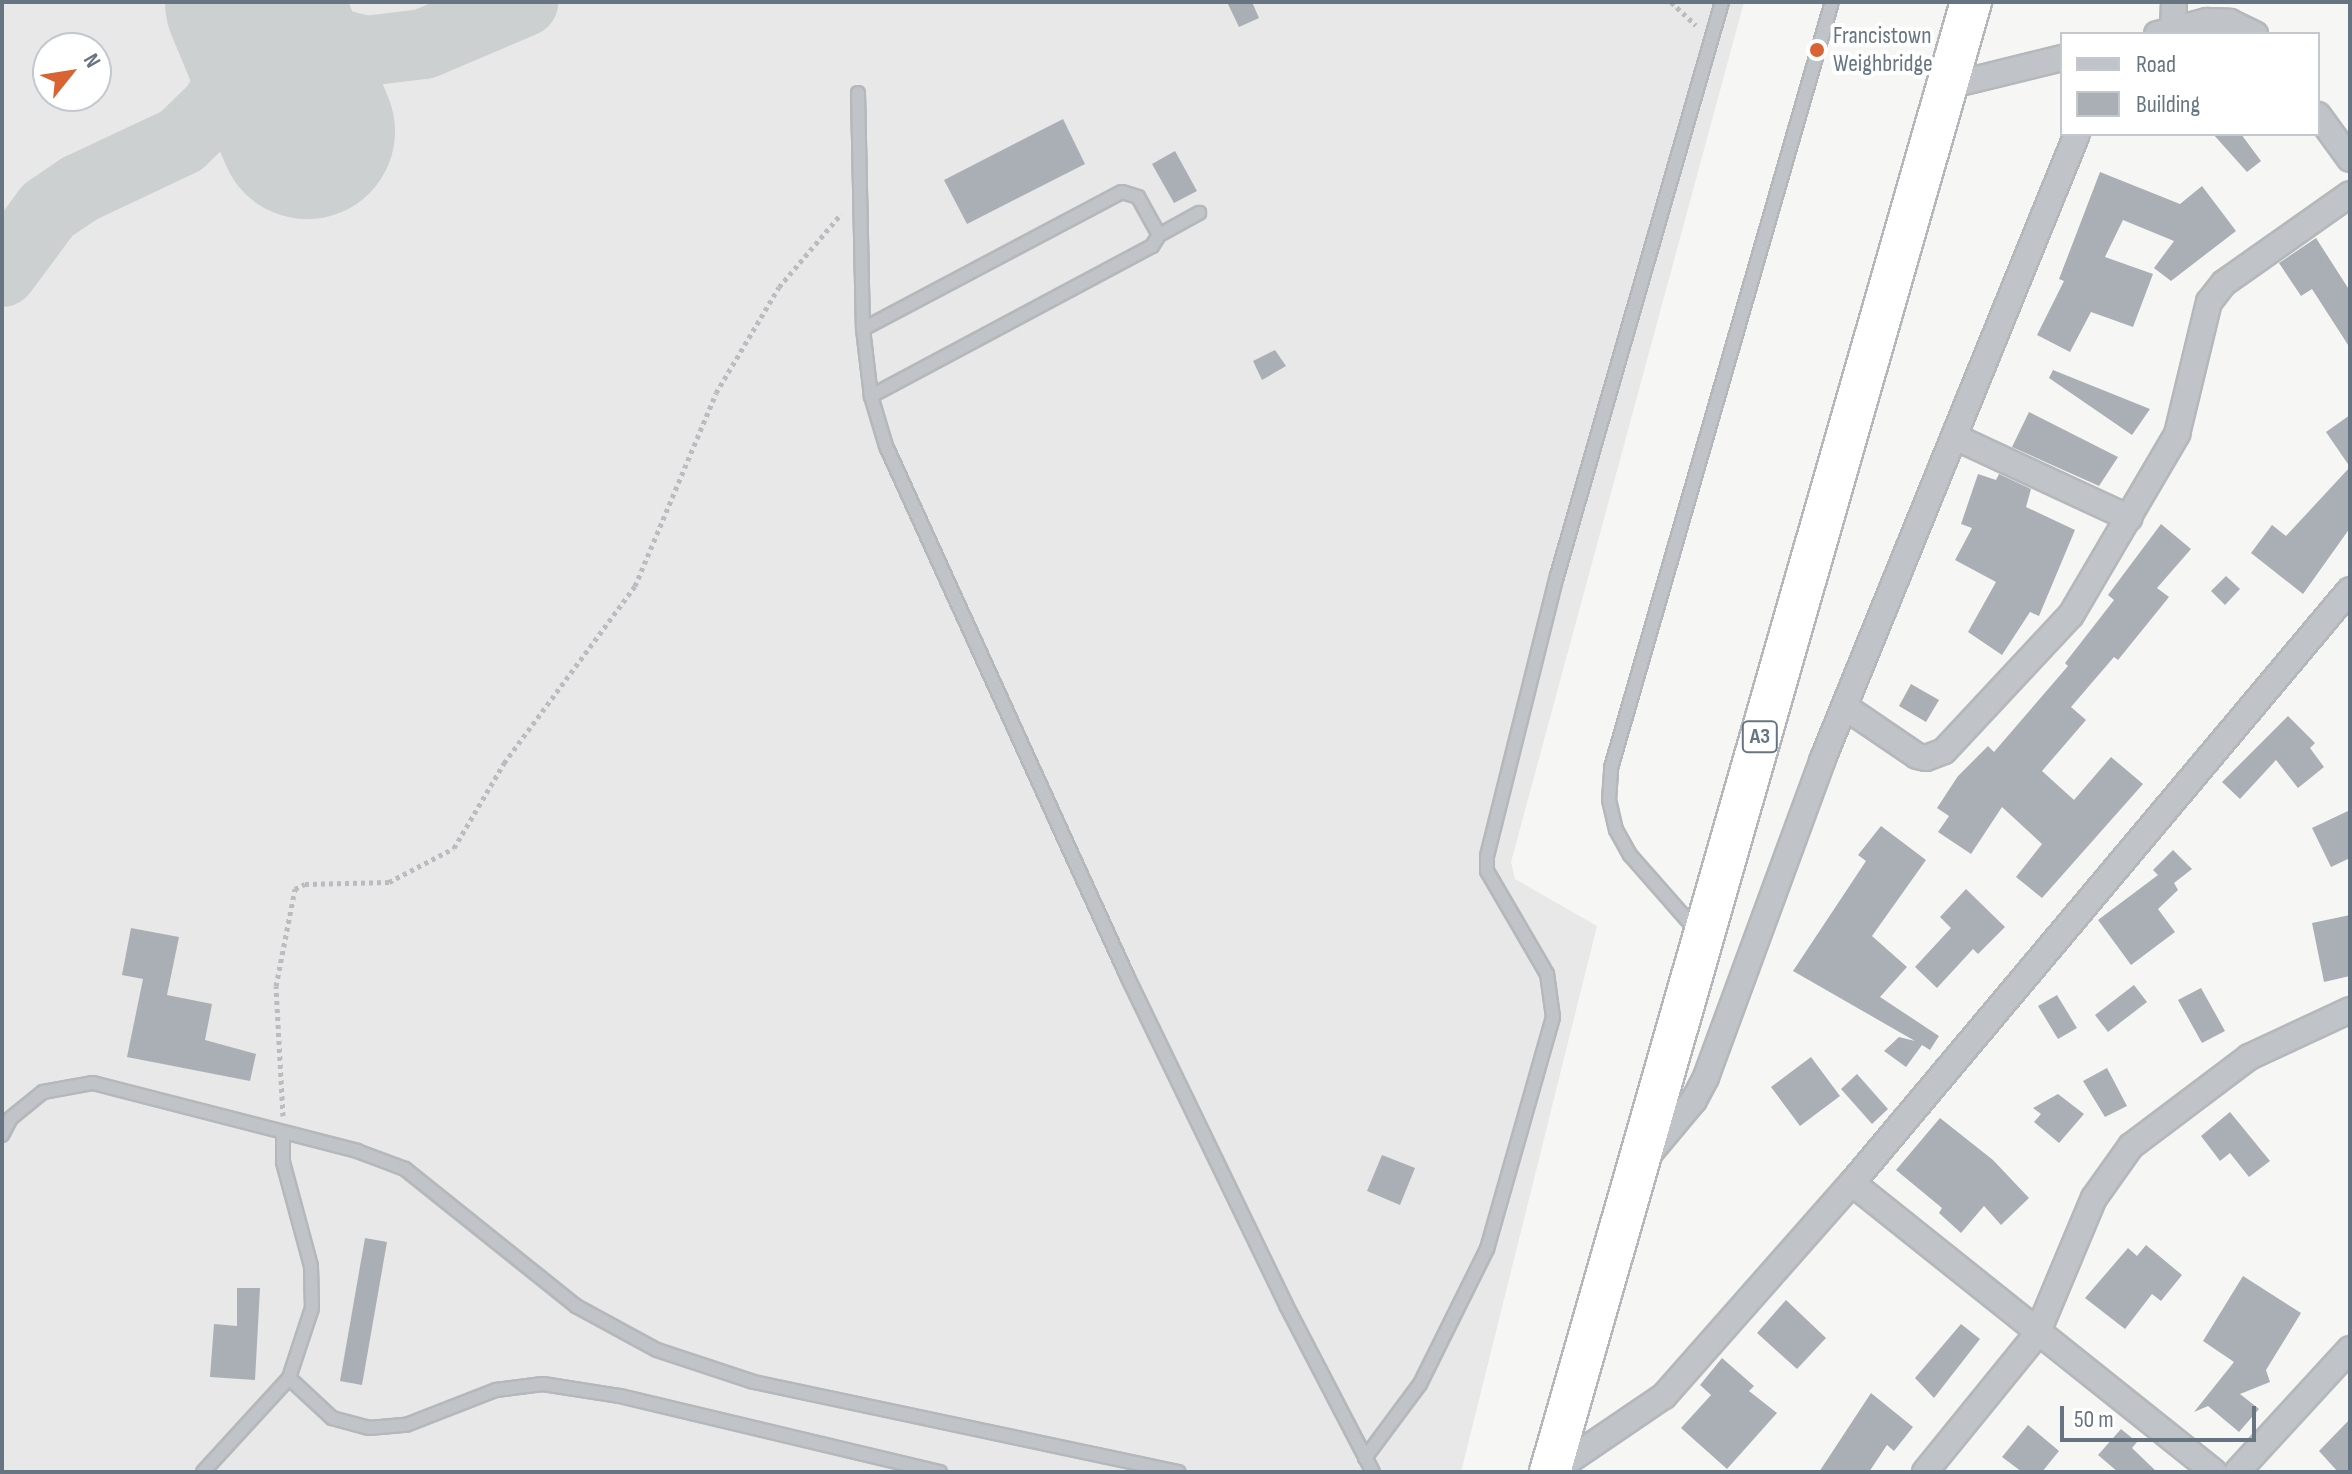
<!DOCTYPE html>
<html>
<head>
<meta charset="utf-8">
<style>
  body { margin:0 }
  #map { position:relative; width:2352px; height:1474px; overflow:hidden; background:#f6f7f4; font-family:"Sofia Sans Condensed",sans-serif }
  div>[style] { position:absolute }
  [style*='--x'] { left:calc(var(--x)*1px); top:calc(var(--y)*1px); width:calc(var(--w)*1px); rotate:calc(var(--a)*1deg) }
  .built>* { inset:0; background:#e7e8e7 }
  .taxiway>* { height:70px; margin:-35px; padding:0 35px; transform-origin:35px; border-radius:35px; background:#ccd0d1 }
  .runway>* { height:176px; margin:-88px; padding:0 88px; transform-origin:88px; border-radius:88px; background:#ccd0d1 }
  .building>* { inset:0; background:#a9afb5 }
  .path>* { height:5px; margin-top:-2.5px; transform-origin:0; background:repeating-linear-gradient(90deg,#babcbf 0 4px,transparent 0 8px) }
  .roads { filter:drop-shadow(2px 0 #b5b8bb) drop-shadow(-2px 0 #b5b8bb) drop-shadow(0 2px #b5b8bb) drop-shadow(0 -2px #b5b8bb) }
  .service>* { height:12px; margin:-6px; padding:0 6px; transform-origin:6px; border-radius:6px; background:#c0c3c7 }
  .minor>* { height:24px; margin:-12px; padding:0 12px; transform-origin:12px; border-radius:12px; background:#c0c3c7 }
  .trunk>* { height:40px; margin:-20px; padding:0 20px; transform-origin:20px; border-radius:20px; background:#fff }
  .dots>* { width:22px; height:22px; translate:-50% -50%; box-sizing:border-box; border:4px solid #fff; border-radius:50% }
  span { translate:-50% -50%; white-space:nowrap; text-align:center; line-height:1.15; -webkit-text-stroke:8px #fff; paint-order:stroke }
  .shield-label span { padding:2px 6px; background:#fff; border:2px solid; border-radius:6px; -webkit-text-stroke-width:0 }
  .shield-label { font-size:22px; color:#677583; font-weight:700 }
  .poi-label { font-size:24px; color:#677583 }
  .left { translate:0 -50%; text-align:left }
  .frame { position:absolute; inset:0; border:4px solid #677583; pointer-events:none }
  .legend { position:absolute; left:2060px; top:32px; width:260px; height:104px; box-sizing:border-box; background:#fff; border:2px solid #c2c8cd; margin:0; padding:10px 14px; list-style:none; font-size:24px; color:#677583 }
  .legend li { display:flex; align-items:center; gap:16px; height:40px }
  .legend b { width:40px; border:2px solid #c2c8cd }
  .north { position:absolute; left:32px; top:32px; width:80px; height:80px; box-sizing:border-box; background:#fff; border:2px solid #c2c8cd; border-radius:50%; rotate:60deg; font-size:22px; font-weight:700; line-height:32px; text-align:center; color:#677583 }
  .north::after { content:''; display:block; margin:auto; width:28px; height:36px; background:#d96332; clip-path:polygon(50% 0,100% 100%,50% 72%,0 100%) }
  .scale { position:absolute; left:2060px; top:1406px; width:196px; height:36px; box-sizing:border-box; border:4px solid #677583; border-top:0; padding-left:10px; font-size:24px; line-height:28px; white-space:nowrap; color:#677583; -webkit-text-stroke:6px #fff; paint-order:stroke }
</style>
</head>
<body>
<div id="map">
  <div class="built">
    <div style="clip-path:polygon(evenodd,2px 2px,1744px 2px,1511px 862px,1515px 879px,1597px 926px,1461px 1472px,2px 1472px,2px 2px,48px 48px,96px 48px,96px 96px,48px 96px,48px 48px)"></div>
  </div>
  <div class="taxiway">
    <div style="--x:278;--y:2;--w:62;--a:39.1"></div>
    <div style="--x:326;--y:41;--w:41;--a:14"></div>
    <div style="--x:366;--y:51;--w:58;--a:-6.9"></div>
    <div style="--x:424;--y:44;--w:108;--a:-23"></div>
    <div style="--x:2;--y:272;--w:77;--a:-53.4"></div>
    <div style="--x:48;--y:210;--w:40;--a:-34"></div>
    <div style="--x:81;--y:188;--w:110;--a:-25.2"></div>
    <div style="--x:181;--y:141;--w:49;--a:-44.2"></div>
    <div style="--x:216;--y:107;--w:44;--a:-61.7"></div>
    <div style="--x:237;--y:68;--w:66;--a:-87.4"></div>
  </div>
  <div class="runway">
    <div style="--x:253;--y:2;--w:140;--a:67.3"></div>
  </div>
  <div class="building">
    <div style="clip-path:polygon(1227px 2px,1252px 2px,1259px 18px,1239px 27px)"></div>
    <div style="clip-path:polygon(1063px 119px,1085px 164px,967px 224px,944px 180px)"></div>
    <div style="clip-path:polygon(2213px 134px,2241px 134px,2261px 161px,2247px 172px)"></div>
    <div style="clip-path:polygon(1175px 151px,1197px 191px,1174px 203px,1152px 164px)"></div>
    <div style="clip-path:polygon(2100px 172px,2180px 204px,2202px 186px,2236px 231px,2171px 281px,2154px 268px,2174px 241px,2123px 220px,2105px 257px,2153px 274px,2133px 327px,2091px 312px,2070px 352px,2037px 335px,2064px 281px,2059px 279px)"></div>
    <div style="clip-path:polygon(2316px 238px,2350px 291px,2350px 348px,2312px 289px,2301px 296px,2279px 263px)"></div>
    <div style="clip-path:polygon(1275px 350px,1286px 366px,1262px 380px,1253px 361px)"></div>
    <div style="clip-path:polygon(2053px 370px,2150px 409px,2132px 435px,2049px 378px)"></div>
    <div style="clip-path:polygon(2029px 412px,2118px 457px,2099px 486px,2012px 447px)"></div>
    <div style="clip-path:polygon(2350px 415px,2350px 467px,2326px 432px)"></div>
    <div style="clip-path:polygon(2350px 467px,2350px 528px,2303px 594px,2251px 553px,2272px 525px,2286px 536px)"></div>
    <div style="clip-path:polygon(1978px 474px,1996px 480px,1999px 474px,2031px 489px,2026px 507px,2075px 530px,2039px 616px,2030px 612px,2002px 655px,1968px 632px,1996px 582px,1955px 560px,1972px 528px,1961px 524px)"></div>
    <div style="clip-path:polygon(2161px 524px,2191px 549px,2157px 588px,2169px 597px,2118px 660px,2114px 657px,2071px 707px,2086px 720px,2042px 771px,2074px 800px,2111px 757px,2143px 784px,2042px 898px,2016px 877px,2042px 844px,2002px 807px,1971px 854px,1938px 832px,1949px 816px,1937px 808px,1958px 776px,1988px 746px,1994px 752px,2068px 666px,2065px 663px,2114px 600px,2108px 595px)"></div>
    <div style="clip-path:polygon(2226px 576px,2240px 589px,2225px 605px,2211px 591px)"></div>
    <div style="clip-path:polygon(1911px 684px,1939px 700px,1926px 722px,1899px 706px)"></div>
    <div style="clip-path:polygon(2288px 716px,2315px 743px,2310px 748px,2324px 767px,2298px 788px,2276px 760px,2240px 799px,2222px 782px)"></div>
    <div style="clip-path:polygon(2350px 810px,2350px 858px,2331px 867px,2312px 828px)"></div>
    <div style="clip-path:polygon(1881px 826px,1926px 860px,1872px 936px,1907px 967px,1880px 997px,1939px 1036px,1930px 1050px,1922px 1045px,1906px 1067px,1884px 1051px,1899px 1037px,1915px 1041px,1793px 971px,1866px 861px,1858px 855px)"></div>
    <div style="clip-path:polygon(2173px 850px,2192px 869px,2174px 883px,2178px 890px,2158px 909px,2175px 932px,2131px 965px,2098px 920px,2158px 875px,2153px 870px)"></div>
    <div style="clip-path:polygon(1966px 889px,2005px 927px,1978px 954px,1973px 949px,1937px 988px,1915px 967px,1951px 928px,1940px 917px)"></div>
    <div style="clip-path:polygon(2350px 915px,2350px 976px,2324px 982px,2312px 923px)"></div>
    <div style="clip-path:polygon(131px 928px,179px 937px,167px 995px,212px 1004px,205px 1040px,256px 1054px,250px 1081px,127px 1057px,143px 979px,122px 975px)"></div>
    <div style="clip-path:polygon(2134px 985px,2147px 1002px,2108px 1032px,2095px 1015px)"></div>
    <div style="clip-path:polygon(2201px 988px,2225px 1031px,2202px 1043px,2178px 1000px)"></div>
    <div style="clip-path:polygon(2057px 995px,2077px 1028px,2058px 1039px,2038px 1006px)"></div>
    <div style="clip-path:polygon(1811px 1057px,1840px 1096px,1800px 1126px,1771px 1087px)"></div>
    <div style="clip-path:polygon(2107px 1068px,2127px 1106px,2105px 1117px,2083px 1081px)"></div>
    <div style="clip-path:polygon(1857px 1074px,1888px 1109px,1872px 1124px,1841px 1089px)"></div>
    <div style="clip-path:polygon(2058px 1094px,2084px 1114px,2059px 1143px,2034px 1122px,2041px 1114px,2033px 1108px)"></div>
    <div style="clip-path:polygon(2230px 1112px,2270px 1161px,2249px 1177px,2230px 1153px,2220px 1161px,2201px 1136px)"></div>
    <div style="clip-path:polygon(1940px 1118px,1993px 1160px,2029px 1198px,2001px 1225px,1984px 1206px,1961px 1233px,1939px 1213px,1942px 1208px,1896px 1170px)"></div>
    <div style="clip-path:polygon(1382px 1155px,1415px 1168px,1400px 1205px,1367px 1191px)"></div>
    <div style="clip-path:polygon(365px 1238px,387px 1242px,362px 1385px,340px 1381px)"></div>
    <div style="clip-path:polygon(2146px 1245px,2182px 1275px,2161px 1301px,2152px 1294px,2125px 1329px,2085px 1298px,2128px 1248px,2137px 1256px)"></div>
    <div style="clip-path:polygon(2243px 1276px,2301px 1313px,2266px 1370px,2270px 1382px,2240px 1394px,2259px 1409px,2239px 1432px,2208px 1406px,2194px 1412px,2234px 1362px,2203px 1341px)"></div>
    <div style="clip-path:polygon(237px 1288px,260px 1288px,255px 1380px,210px 1377px,214px 1324px,237px 1326px)"></div>
    <div style="clip-path:polygon(1786px 1300px,1826px 1338px,1797px 1369px,1757px 1333px)"></div>
    <div style="clip-path:polygon(1961px 1324px,1980px 1339px,1934px 1398px,1915px 1378px)"></div>
    <div style="clip-path:polygon(1722px 1358px,1754px 1386px,1749px 1391px,1777px 1413px,1727px 1469px,1681px 1428px,1711px 1395px,1700px 1385px)"></div>
    <div style="clip-path:polygon(1871px 1393px,1913px 1427px,1894px 1451px,1887px 1445px,1869px 1472px,1819px 1472px)"></div>
    <div style="clip-path:polygon(2350px 1419px,2350px 1472px,2338px 1472px,2319px 1451px)"></div>
    <div style="clip-path:polygon(2028px 1425px,2059px 1451px,2042px 1472px,2022px 1472px,2002px 1457px)"></div>
    <div style="clip-path:polygon(2121px 1429px,2137px 1442px,2132px 1448px,2157px 1472px,2118px 1472px,2098px 1455px)"></div>
  </div>
  <div class="path">
    <div style="--x:1671;--y:2;--w:34;--a:43"></div>
    <div style="--x:283;--y:1116;--w:130;--a:-93.1"></div>
    <div style="--x:276;--y:986;--w:99;--a:-78.9"></div>
    <div style="--x:295;--y:889;--w:11;--a:-27"></div>
    <div style="--x:305;--y:884;--w:84;--a:-1.4"></div>
    <div style="--x:389;--y:882;--w:73;--a:-27.6"></div>
    <div style="--x:454;--y:848;--w:99;--a:-59.5"></div>
    <div style="--x:504;--y:763;--w:220;--a:-53.5"></div>
    <div style="--x:635;--y:586;--w:209;--a:-67.2"></div>
    <div style="--x:716;--y:393;--w:123;--a:-59.3"></div>
    <div style="--x:779;--y:287;--w:96;--a:-49.7"></div>
  </div>
  <div class="roads">
    <div class="service">
      <div style="--x:858;--y:93;--w:236;--a:88.8"></div>
      <div style="--x:863;--y:329;--w:67;--a:83.2"></div>
      <div style="--x:871;--y:396;--w:52;--a:73.3"></div>
      <div style="--x:886;--y:446;--w:584;--a:65.54"></div>
      <div style="--x:1128;--y:978;--w:363;--a:64.2"></div>
      <div style="--x:1286;--y:1305;--w:188;--a:62.5"></div>
      <div style="--x:1159;--y:235;--w:46;--a:-28.8"></div>
      <div style="--x:863;--y:329;--w:293;--a:-27.9"></div>
      <div style="--x:1122;--y:192;--w:17;--a:17"></div>
      <div style="--x:1138;--y:197;--w:43;--a:61.1"></div>
      <div style="--x:1159;--y:235;--w:13;--a:122"></div>
      <div style="--x:1152;--y:246;--w:319;--a:151.9"></div>
      <div style="--x:1696;--y:930;--w:100;--a:-131.3"></div>
      <div style="--x:1630;--y:855;--w:29;--a:-119"></div>
      <div style="--x:1616;--y:830;--w:31;--a:-103"></div>
      <div style="--x:1609;--y:800;--w:32;--a:-86"></div>
      <div style="--x:1611;--y:768;--w:797;--a:-73.91"></div>
      <div style="--x:2;--y:1135;--w:19;--a:-62"></div>
      <div style="--x:11;--y:1118;--w:41;--a:-39.1"></div>
      <div style="--x:43;--y:1092;--w:51;--a:-10.2"></div>
      <div style="--x:93;--y:1083;--w:273;--a:14.4"></div>
      <div style="--x:357;--y:1151;--w:51;--a:20.6"></div>
      <div style="--x:405;--y:1169;--w:219;--a:38.7"></div>
      <div style="--x:576;--y:1306;--w:92;--a:28.5"></div>
      <div style="--x:657;--y:1350;--w:102;--a:18.3"></div>
      <div style="--x:754;--y:1382;--w:434;--a:12"></div>
      <div style="--x:289;--y:1378;--w:59;--a:42.9"></div>
      <div style="--x:332;--y:1418;--w:38;--a:15"></div>
      <div style="--x:369;--y:1428;--w:37;--a:-5"></div>
      <div style="--x:406;--y:1425;--w:97;--a:-21.3"></div>
      <div style="--x:496;--y:1390;--w:47;--a:-7.3"></div>
      <div style="--x:543;--y:1384;--w:78;--a:8.9"></div>
      <div style="--x:620;--y:1396;--w:329;--a:13.4"></div>
      <div style="--x:1365;--y:1458;--w:92;--a:-53.4"></div>
      <div style="--x:1420;--y:1384;--w:151;--a:-63.6"></div>
      <div style="--x:1487;--y:1249;--w:241;--a:-74.1"></div>
      <div style="--x:1553;--y:1017;--w:43;--a:-97.9"></div>
      <div style="--x:1547;--y:974;--w:119;--a:-120.2"></div>
      <div style="--x:1487;--y:871;--w:15;--a:-90"></div>
      <div style="--x:1487;--y:856;--w:289;--a:-76"></div>
      <div style="--x:1557;--y:576;--w:597;--a:-73.96"></div>
      <div style="--x:203;--y:1472;--w:127;--a:-47.5"></div>
      <div style="--x:289;--y:1378;--w:74;--a:-71.8"></div>
      <div style="--x:312;--y:1308;--w:42;--a:-91.4"></div>
      <div style="--x:311;--y:1266;--w:108;--a:-105.1"></div>
      <div style="--x:283;--y:1162;--w:29;--a:-90"></div>
    </div>
    <div class="minor">
      <div style="--x:2173;--y:30;--w:28;--a:-88"></div>
      <div style="--x:2157;--y:34;--w:52;--a:-14.6"></div>
      <div style="--x:2207;--y:21;--w:23;--a:2"></div>
      <div style="--x:2230;--y:22;--w:28;--a:26"></div>
      <div style="--x:1948;--y:86;--w:117;--a:-13.8"></div>
      <div style="--x:2318;--y:115;--w:54;--a:54"></div>
      <div style="--x:1957;--y:438;--w:190;--a:24.9"></div>
      <div style="--x:1845;--y:707;--w:87;--a:34.2"></div>
      <div style="--x:1917;--y:756;--w:9;--a:13"></div>
      <div style="--x:1926;--y:758;--w:19;--a:-21"></div>
      <div style="--x:1944;--y:751;--w:186;--a:-47"></div>
      <div style="--x:2071;--y:615;--w:210;--a:-59.6"></div>
      <div style="--x:2177;--y:434;--w:136;--a:-76.4"></div>
      <div style="--x:2209;--y:302;--w:24;--a:-52"></div>
      <div style="--x:2224;--y:283;--w:154;--a:-35.2"></div>
      <div style="--x:1648;--y:1155;--w:72;--a:-50.1"></div>
      <div style="--x:1694;--y:1100;--w:26;--a:-62"></div>
      <div style="--x:1706;--y:1077;--w:337;--a:-69.8"></div>
      <div style="--x:1822;--y:761;--w:677;--a:-67.87"></div>
      <div style="--x:1852;--y:1183;--w:463;--a:38.6"></div>
      <div style="--x:1552;--y:1472;--w:135;--a:-34.2"></div>
      <div style="--x:1664;--y:1396;--w:284;--a:-48.6"></div>
      <div style="--x:1852;--y:1183;--w:774;--a:-49.98"></div>
      <div style="--x:1925;--y:1472;--w:178;--a:-50.9"></div>
      <div style="--x:2037;--y:1334;--w:147;--a:-67.3"></div>
      <div style="--x:2094;--y:1198;--w:64;--a:-54.6"></div>
      <div style="--x:2131;--y:1146;--w:148;--a:-37"></div>
      <div style="--x:2249;--y:1057;--w:111;--a:-25"></div>
      <div style="--x:2237;--y:1472;--w:167;--a:-47.4"></div>
    </div>
    <div class="trunk">
      <div style="--x:1550;--y:1472;--w:1529;--a:-74.02"></div>
    </div>
  </div>
  <div class="dots">
    <div style="left:1817px;top:50px;background:#d96332"></div>
  </div>
  <div class="shield-label">
    <span style="left:1760px;top:737px">A3</span>
  </div>
  <div class="poi-label">
    <span class="left" style="left:1833px;top:50px">Francistown<br>Weighbridge</span>
  </div>
  <div class="frame"></div>
  <ul class="legend">
  <li><b style="height:10px;background:#c0c3c7"></b>Road</li>
  <li><b style="height:22px;background:#a9afb5"></b>Building</li>
  </ul>
  <div class="north">N</div>
  <div class="scale">50 m</div>
</div>
</body>
</html>
